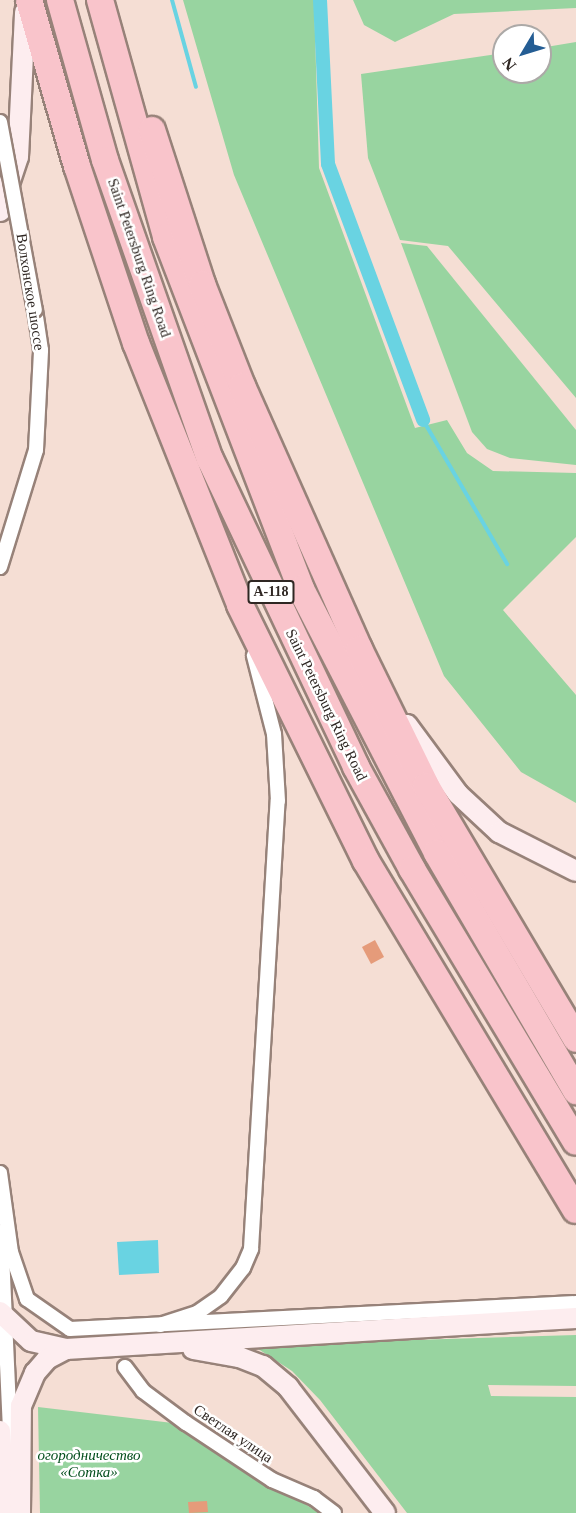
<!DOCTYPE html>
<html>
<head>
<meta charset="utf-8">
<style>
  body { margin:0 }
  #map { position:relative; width:576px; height:1513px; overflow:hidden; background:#f5ded4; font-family:Georgia,serif }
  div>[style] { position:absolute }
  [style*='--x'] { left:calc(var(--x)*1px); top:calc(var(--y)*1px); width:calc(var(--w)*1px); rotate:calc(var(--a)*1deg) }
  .green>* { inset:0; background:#98d4a0 }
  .water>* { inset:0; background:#69d3e2 }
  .stream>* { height:4px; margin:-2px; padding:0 2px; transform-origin:2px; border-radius:2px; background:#69d3e2 }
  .canal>* { height:14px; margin:-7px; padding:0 7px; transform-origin:7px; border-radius:7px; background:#69d3e2 }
  .building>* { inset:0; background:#e59b7a }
  .roads { filter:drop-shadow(2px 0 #978279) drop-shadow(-2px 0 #978279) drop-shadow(0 2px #978279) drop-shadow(0 -2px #978279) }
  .street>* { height:14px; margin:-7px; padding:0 7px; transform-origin:7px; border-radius:7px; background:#fff }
  .secondary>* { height:20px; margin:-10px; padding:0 10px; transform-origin:10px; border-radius:10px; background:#fdedef }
  .highway>* { height:26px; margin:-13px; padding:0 13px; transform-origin:13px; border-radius:13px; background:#f9c4cb }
  .bridges { filter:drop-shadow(2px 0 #978279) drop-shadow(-2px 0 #978279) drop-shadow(0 2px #978279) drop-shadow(0 -2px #978279) }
  .street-bridge>* { height:14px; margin:-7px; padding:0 7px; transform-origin:7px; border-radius:7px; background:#fff }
  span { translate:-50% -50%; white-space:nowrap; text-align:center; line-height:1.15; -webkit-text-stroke:5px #fff; paint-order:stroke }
  .shield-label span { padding:2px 4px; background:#fff; border:2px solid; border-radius:4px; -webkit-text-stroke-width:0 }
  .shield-label { font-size:14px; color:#2f2723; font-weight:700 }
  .street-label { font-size:15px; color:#2f2723 }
  .park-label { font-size:15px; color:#034e1d; font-style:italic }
  .north { position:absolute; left:492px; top:24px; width:60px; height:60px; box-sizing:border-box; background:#fff; border:2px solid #aca9a7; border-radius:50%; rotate:232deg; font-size:16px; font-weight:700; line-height:24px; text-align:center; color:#2f2723 }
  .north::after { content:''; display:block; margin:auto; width:21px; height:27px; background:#245d94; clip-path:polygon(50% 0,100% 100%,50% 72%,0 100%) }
</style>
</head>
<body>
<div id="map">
  <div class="green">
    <div style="clip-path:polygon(183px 0,314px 0,319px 168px,415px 428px,447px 420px,467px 453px,493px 471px,576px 473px,576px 537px,503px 610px,576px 695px,576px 803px,521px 772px,444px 676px,234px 175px)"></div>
    <div style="clip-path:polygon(353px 0,576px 0,576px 8px,454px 14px,395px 42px,364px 25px)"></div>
    <div style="clip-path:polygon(576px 42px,576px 398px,448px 246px,400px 240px,368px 158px,361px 74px,504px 53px,504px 72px,540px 72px,540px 48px)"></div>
    <div style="clip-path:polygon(401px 243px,427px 246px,576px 430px,576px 465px,510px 458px,487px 449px,472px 432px)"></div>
    <div style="clip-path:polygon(576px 1335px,576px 1386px,488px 1385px,491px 1396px,576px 1397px,576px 1513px,407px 1513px,320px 1400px,292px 1371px,252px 1345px)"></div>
    <div style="clip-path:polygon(38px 1407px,181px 1424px,319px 1513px,40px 1513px)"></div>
  </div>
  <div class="water">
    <div style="clip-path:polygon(158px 1240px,159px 1273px,119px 1275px,117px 1242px)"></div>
  </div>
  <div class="stream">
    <div style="--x:172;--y:0;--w:90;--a:74.6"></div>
    <div style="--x:423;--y:420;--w:167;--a:59.7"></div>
  </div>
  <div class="canal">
    <div style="--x:320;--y:0;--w:164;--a:87.2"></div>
    <div style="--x:328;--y:164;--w:273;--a:69.6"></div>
  </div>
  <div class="building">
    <div style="clip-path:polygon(375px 940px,384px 957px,371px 964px,362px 947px)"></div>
    <div style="clip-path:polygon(207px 1501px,208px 1512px,189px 1513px,188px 1502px)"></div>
  </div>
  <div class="roads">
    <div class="street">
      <div style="--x:0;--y:567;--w:122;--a:-72.9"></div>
      <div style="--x:36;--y:450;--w:100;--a:-87.1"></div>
      <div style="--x:41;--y:350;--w:40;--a:-98.5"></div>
      <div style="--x:0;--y:1173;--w:80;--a:82.1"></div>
      <div style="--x:11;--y:1252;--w:50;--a:71.2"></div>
      <div style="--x:27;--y:1299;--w:52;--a:34.9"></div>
      <div style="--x:70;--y:1329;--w:507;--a:-2.94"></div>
      <div style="--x:1;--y:1232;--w:223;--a:87.4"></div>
      <div style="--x:160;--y:1325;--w:39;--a:-18"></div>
      <div style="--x:197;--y:1313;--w:29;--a:-35"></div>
      <div style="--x:221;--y:1296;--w:36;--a:-52"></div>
      <div style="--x:243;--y:1268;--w:21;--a:-67"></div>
      <div style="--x:251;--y:1249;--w:449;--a:-86.6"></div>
      <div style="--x:278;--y:801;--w:67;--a:-93.4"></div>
      <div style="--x:274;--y:734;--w:81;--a:-104.4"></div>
      <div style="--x:125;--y:1367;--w:30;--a:53"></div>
      <div style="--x:143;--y:1391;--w:54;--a:36.7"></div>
      <div style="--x:186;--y:1423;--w:103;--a:33.5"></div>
      <div style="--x:272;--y:1480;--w:46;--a:23.2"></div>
      <div style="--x:314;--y:1498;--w:25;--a:37"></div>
    </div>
    <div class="secondary">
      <div style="--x:0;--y:211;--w:57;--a:-71.6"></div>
      <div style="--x:18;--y:157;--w:145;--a:-87.2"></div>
      <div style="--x:407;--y:725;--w:86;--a:53.5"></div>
      <div style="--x:458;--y:794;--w:56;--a:42.8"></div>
      <div style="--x:499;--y:832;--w:86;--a:26.9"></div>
      <div style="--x:0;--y:1312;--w:42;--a:43.1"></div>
      <div style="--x:31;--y:1341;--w:36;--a:13"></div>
      <div style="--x:66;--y:1349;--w:511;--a:-3.48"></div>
      <div style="--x:193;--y:1349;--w:47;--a:9.9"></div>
      <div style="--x:239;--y:1357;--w:26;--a:21"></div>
      <div style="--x:263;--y:1366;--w:33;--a:40"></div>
      <div style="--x:288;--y:1387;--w:159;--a:52.4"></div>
      <div style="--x:0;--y:1431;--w:82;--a:85.8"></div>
      <div style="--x:20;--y:1513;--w:107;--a:-89.5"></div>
      <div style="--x:21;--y:1406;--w:36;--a:-67"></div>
      <div style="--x:35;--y:1373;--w:18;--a:-49"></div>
      <div style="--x:47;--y:1359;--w:21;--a:-28"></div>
    </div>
    <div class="highway">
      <div style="--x:29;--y:0;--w:173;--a:73.9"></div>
      <div style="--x:77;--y:166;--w:187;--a:71.6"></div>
      <div style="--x:136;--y:343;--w:282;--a:68.3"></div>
      <div style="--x:240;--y:605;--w:285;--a:63.8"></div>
      <div style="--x:366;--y:861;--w:407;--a:59"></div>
      <div style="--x:60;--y:0;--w:166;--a:74.3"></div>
      <div style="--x:105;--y:160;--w:317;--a:70.7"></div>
      <div style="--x:210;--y:459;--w:341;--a:64.6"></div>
      <div style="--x:356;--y:767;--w:116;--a:61.2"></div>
      <div style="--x:412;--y:869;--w:318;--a:59"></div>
      <div style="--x:100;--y:0;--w:246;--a:74.4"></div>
      <div style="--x:166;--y:237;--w:377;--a:69"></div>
      <div style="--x:301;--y:589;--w:297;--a:62.7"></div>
      <div style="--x:437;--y:853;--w:276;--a:59.7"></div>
      <div style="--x:152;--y:130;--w:162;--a:72"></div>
      <div style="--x:202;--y:284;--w:110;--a:68.6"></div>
      <div style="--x:242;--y:386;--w:288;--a:66"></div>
      <div style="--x:359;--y:649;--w:153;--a:63.9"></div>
      <div style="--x:426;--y:786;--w:294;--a:59.3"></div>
    </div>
  </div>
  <div class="bridges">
    <div class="street-bridge">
      <div style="--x:0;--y:122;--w:191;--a:79.5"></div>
    </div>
  </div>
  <div class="shield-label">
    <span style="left:271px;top:592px">А-118</span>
  </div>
  <div class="street-label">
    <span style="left:139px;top:258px;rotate:71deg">Saint Petersburg Ring Road</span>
    <span style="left:30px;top:292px;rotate:81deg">Волхонское шоссе</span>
    <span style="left:326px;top:705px;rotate:64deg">Saint Petersburg Ring Road</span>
    <span style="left:233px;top:1434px;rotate:34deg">Светлая улица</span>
  </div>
  <div class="park-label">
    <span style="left:89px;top:1464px">огородничество<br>«Сотка»</span>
  </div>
  <div class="north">N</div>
</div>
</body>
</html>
